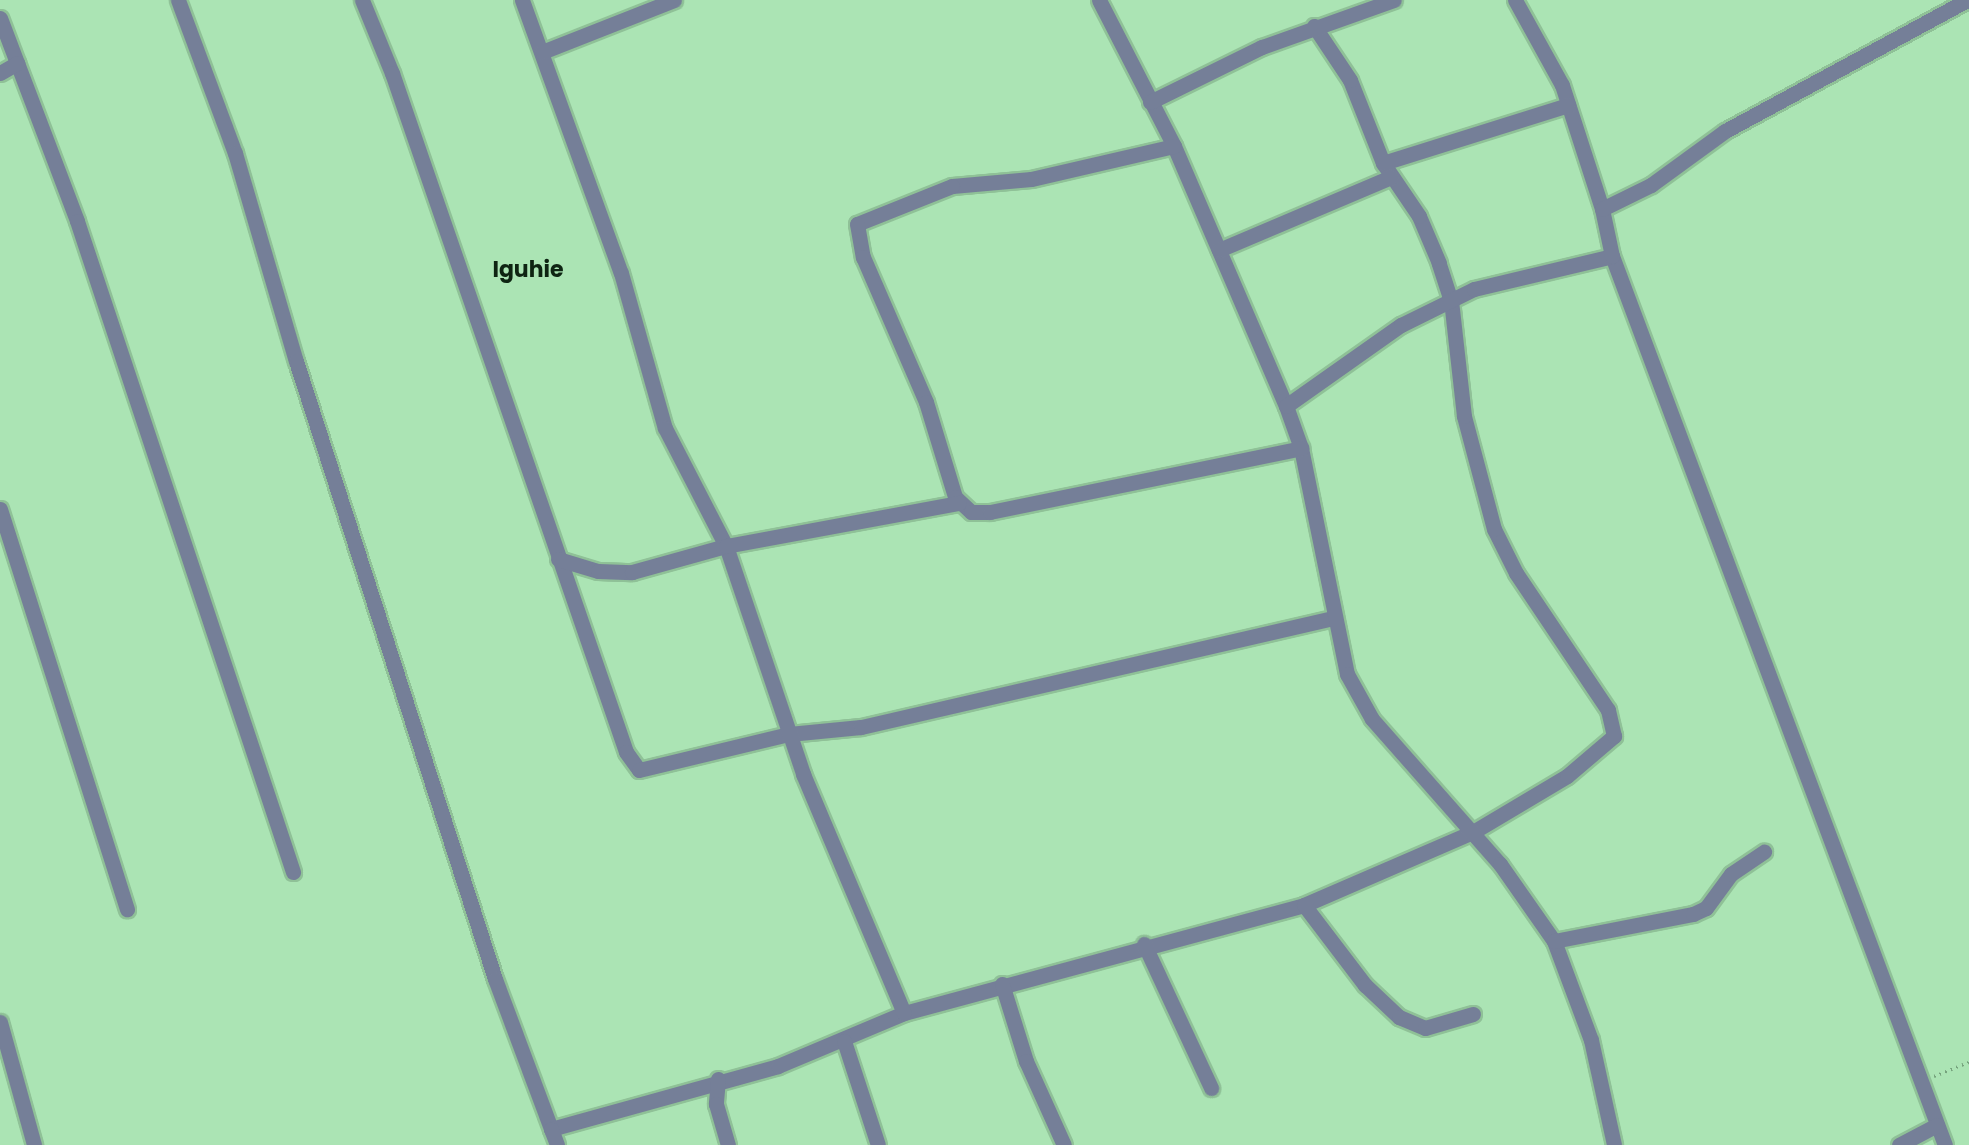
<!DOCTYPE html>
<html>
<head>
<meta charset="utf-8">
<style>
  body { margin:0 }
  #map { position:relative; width:1969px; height:1145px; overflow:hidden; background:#abe4b4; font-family:Poppins,sans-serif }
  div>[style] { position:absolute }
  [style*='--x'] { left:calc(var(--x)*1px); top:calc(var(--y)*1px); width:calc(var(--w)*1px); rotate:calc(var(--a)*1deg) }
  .path>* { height:3px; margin-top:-1.5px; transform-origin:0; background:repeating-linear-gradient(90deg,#76a37d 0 1.5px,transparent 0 6px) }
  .roads { filter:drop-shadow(2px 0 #8fc197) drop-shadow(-2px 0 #8fc197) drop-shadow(0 2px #8fc197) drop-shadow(0 -2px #8fc197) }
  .minor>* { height:15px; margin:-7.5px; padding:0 7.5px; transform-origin:7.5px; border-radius:7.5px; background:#757f98 }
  span { translate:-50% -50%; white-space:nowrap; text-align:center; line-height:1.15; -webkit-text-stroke:6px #abe4b4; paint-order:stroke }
  .quarter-label { font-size:22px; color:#0e2412; font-weight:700 }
</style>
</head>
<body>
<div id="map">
  <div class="path">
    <div style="--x:1934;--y:1076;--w:38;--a:-22"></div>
  </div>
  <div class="roads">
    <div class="minor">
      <div style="--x:178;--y:0;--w:163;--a:69.6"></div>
      <div style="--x:235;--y:153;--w:217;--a:73.7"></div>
      <div style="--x:296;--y:361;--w:649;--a:72.15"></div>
      <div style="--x:495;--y:979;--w:160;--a:69.5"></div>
      <div style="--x:551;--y:1129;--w:236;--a:-15.5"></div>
      <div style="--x:778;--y:1066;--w:137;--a:-22.8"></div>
      <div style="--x:904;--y:1013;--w:414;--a:-15.1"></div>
      <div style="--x:1304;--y:905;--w:184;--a:-23.4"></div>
      <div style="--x:1473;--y:832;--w:109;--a:-30.8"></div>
      <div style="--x:1567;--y:776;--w:62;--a:-40.4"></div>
      <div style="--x:1614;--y:736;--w:27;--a:-103"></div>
      <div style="--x:1608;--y:710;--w:165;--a:-123.9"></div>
      <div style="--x:1516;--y:573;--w:49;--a:-116.6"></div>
      <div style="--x:1494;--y:529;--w:117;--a:-104.9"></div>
      <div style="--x:1464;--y:416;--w:116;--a:-96.4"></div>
      <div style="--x:1451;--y:301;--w:40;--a:-108"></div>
      <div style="--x:1439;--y:263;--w:51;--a:-113.1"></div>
      <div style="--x:1419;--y:216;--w:64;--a:-124.2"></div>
      <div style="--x:1383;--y:163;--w:89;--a:-111.7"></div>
      <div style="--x:1350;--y:80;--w:65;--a:-123.7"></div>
      <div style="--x:362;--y:0;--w:79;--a:67.7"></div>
      <div style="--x:392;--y:73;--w:718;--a:70.98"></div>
      <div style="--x:626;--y:752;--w:22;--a:54"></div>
      <div style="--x:639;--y:770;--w:154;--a:-13.5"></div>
      <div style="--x:789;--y:734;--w:72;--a:-5.6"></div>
      <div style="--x:861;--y:727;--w:483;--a:-13"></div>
      <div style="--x:522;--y:0;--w:290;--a:70.1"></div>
      <div style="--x:621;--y:273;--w:161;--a:74.2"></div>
      <div style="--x:665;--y:428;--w:133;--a:62.7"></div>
      <div style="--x:726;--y:546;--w:241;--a:71.3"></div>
      <div style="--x:803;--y:774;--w:259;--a:67.1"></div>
      <div style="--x:1099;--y:0;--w:164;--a:62.8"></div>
      <div style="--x:1174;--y:146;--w:283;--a:66.7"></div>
      <div style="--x:1286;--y:406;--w:45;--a:70.3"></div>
      <div style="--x:1301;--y:448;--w:231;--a:78.5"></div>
      <div style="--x:1347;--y:674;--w:51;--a:60.9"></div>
      <div style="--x:1372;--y:719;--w:193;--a:48.6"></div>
      <div style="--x:1500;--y:864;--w:94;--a:55"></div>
      <div style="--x:1554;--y:941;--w:106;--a:69.5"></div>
      <div style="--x:1591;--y:1040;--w:107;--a:77.6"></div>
      <div style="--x:1515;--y:0;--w:97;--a:61.1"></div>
      <div style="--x:1562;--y:85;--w:130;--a:72.1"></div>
      <div style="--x:0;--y:18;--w:217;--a:69.2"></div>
      <div style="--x:77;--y:221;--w:686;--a:71.64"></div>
      <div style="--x:542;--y:52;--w:142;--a:-21.5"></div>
      <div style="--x:0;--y:73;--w:20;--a:-30"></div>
      <div style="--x:1150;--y:102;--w:125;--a:-26.2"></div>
      <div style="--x:1262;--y:47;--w:140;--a:-19.6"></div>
      <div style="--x:1174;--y:146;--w:147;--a:167"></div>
      <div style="--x:1031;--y:179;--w:79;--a:174.9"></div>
      <div style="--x:952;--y:186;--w:102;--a:158.2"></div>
      <div style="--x:857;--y:224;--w:34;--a:80"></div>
      <div style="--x:863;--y:257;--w:158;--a:66.5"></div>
      <div style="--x:926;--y:402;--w:99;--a:73"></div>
      <div style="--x:955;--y:497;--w:22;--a:43"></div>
      <div style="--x:971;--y:512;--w:19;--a:0"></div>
      <div style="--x:990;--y:512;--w:318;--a:-11.6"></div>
      <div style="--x:1383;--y:163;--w:194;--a:-17.4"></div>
      <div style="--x:1219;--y:250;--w:187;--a:-23"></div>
      <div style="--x:1612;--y:256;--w:949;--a:69.47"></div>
      <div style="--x:1286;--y:406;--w:141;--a:-35.2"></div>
      <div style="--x:1401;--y:325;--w:81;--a:-26.3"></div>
      <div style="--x:1474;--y:289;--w:142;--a:-13.4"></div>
      <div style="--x:1612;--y:256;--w:48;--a:-102"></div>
      <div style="--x:1602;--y:209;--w:55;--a:-26.1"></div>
      <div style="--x:1651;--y:185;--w:92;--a:-36.1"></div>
      <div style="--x:1725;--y:131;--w:275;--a:-28.4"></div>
      <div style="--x:0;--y:509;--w:420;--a:72.4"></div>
      <div style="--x:558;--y:559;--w:42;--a:16.7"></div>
      <div style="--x:598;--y:571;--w:34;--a:2"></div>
      <div style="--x:632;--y:572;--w:98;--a:-15.5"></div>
      <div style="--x:726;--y:546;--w:237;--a:-10.5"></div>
      <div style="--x:1304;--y:905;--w:101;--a:52.7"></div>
      <div style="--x:1365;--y:985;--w:47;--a:43.3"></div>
      <div style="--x:1399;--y:1017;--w:28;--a:23"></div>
      <div style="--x:1425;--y:1028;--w:50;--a:-16.3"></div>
      <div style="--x:1554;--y:941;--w:142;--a:-11"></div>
      <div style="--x:1693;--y:914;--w:14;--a:-25"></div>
      <div style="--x:1706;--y:908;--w:42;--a:-53.7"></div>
      <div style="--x:1731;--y:874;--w:40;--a:-34"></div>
      <div style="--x:1144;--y:944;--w:159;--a:65"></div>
      <div style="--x:1002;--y:984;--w:81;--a:72.7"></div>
      <div style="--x:1026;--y:1061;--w:92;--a:65.7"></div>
      <div style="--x:0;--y:1022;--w:128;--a:74.5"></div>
      <div style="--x:844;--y:1041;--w:109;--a:71.9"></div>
      <div style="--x:718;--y:1079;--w:25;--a:95"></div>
      <div style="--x:716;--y:1104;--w:43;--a:73.7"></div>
      <div style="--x:551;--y:1129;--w:17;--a:69"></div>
      <div style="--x:1899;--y:1145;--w:43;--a:-27.8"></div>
    </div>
  </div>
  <div class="quarter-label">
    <span style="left:528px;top:270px">Iguhie</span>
  </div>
</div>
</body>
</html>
